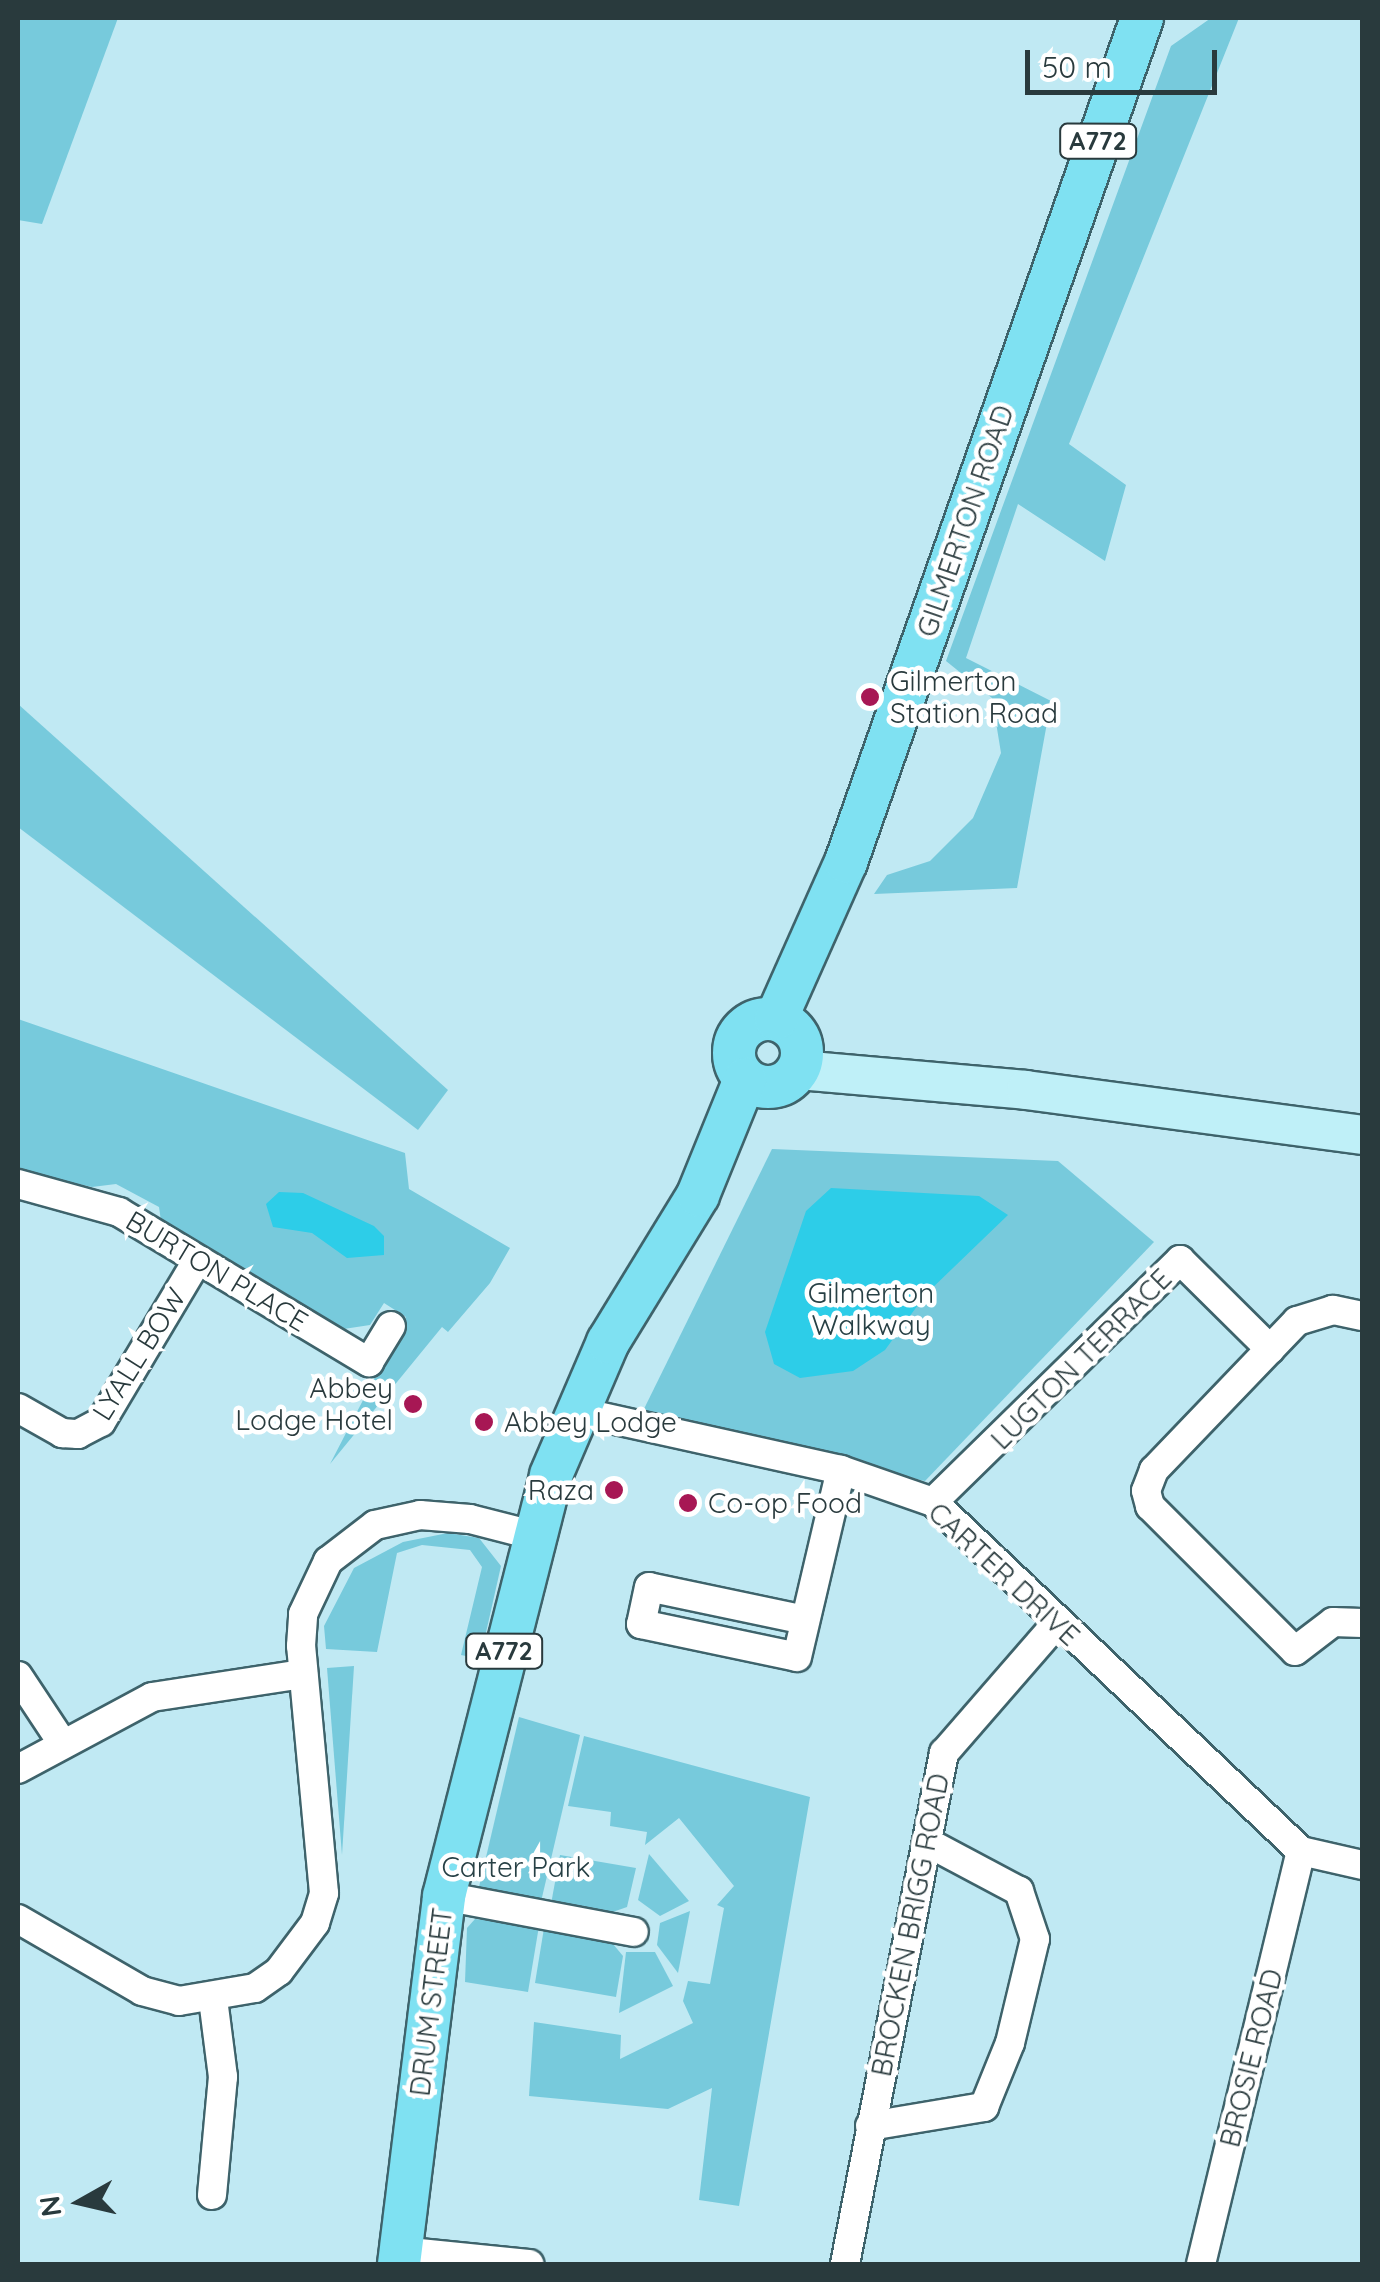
<!DOCTYPE html>
<html>
<head>
<meta charset="utf-8">
<style>
  body { margin:0 }
  #map { position:relative; width:1380px; height:2282px; overflow:hidden; background:#c0e9f3; font-family:Quicksand,sans-serif }
  div>[style] { position:absolute }
  [style*='--x'] { left:calc(var(--x)*1px); top:calc(var(--y)*1px); width:calc(var(--w)*1px); rotate:calc(var(--a)*1deg) }
  .green>* { inset:0; background:#77cadc }
  .water>* { inset:0; background:#2dcde8 }
  .roads { filter:drop-shadow(2px 0 #3e636b) drop-shadow(-2px 0 #3e636b) drop-shadow(0 2px #3e636b) drop-shadow(0 -2px #3e636b) }
  .street>* { height:28px; margin:-14px; padding:0 14px; transform-origin:14px; border-radius:14px; background:#fff }
  .secondary>* { height:38px; margin:-19px; padding:0 19px; transform-origin:19px; border-radius:19px; background:#bff0f8 }
  .primary>* { height:42px; margin:-21px; padding:0 21px; transform-origin:21px; border-radius:21px; background:#7fe1f2 }
  .primary>.ring { margin:-21px; padding:0; box-sizing:content-box; background:none; border:42px solid #7fe1f2; border-radius:50% }
  .dots>* { width:28px; height:28px; translate:-50% -50%; box-sizing:border-box; border:5px solid #fff; border-radius:50% }
  span { translate:-50% -50%; white-space:nowrap; text-align:center; line-height:1.15; -webkit-text-stroke:9px #fff; paint-order:stroke }
  .shield-label span { padding:2px 8px; background:#fff; border:2px solid; border-radius:8px; -webkit-text-stroke-width:0 }
  .shield-label { font-size:25px; color:#293a3d; font-weight:700 }
  .street-label { font-size:28px; color:#293a3d }
  .poi-label { font-size:28px; color:#293a3d }
  .left { translate:0 -50%; text-align:left }
  .right { translate:-100% -50%; text-align:right }
  .park-label { font-size:28px; color:#274045 }
  .frame { position:absolute; inset:0; border:20px solid #293a3d; pointer-events:none }
  .north { position:absolute; left:30px; top:2152px; width:100px; height:100px; -webkit-text-stroke:8px #fff; paint-order:stroke; rotate:262deg; font-size:28px; font-weight:700; line-height:40px; text-align:center; color:#293a3d }
  .north::after { content:''; display:block; margin:auto; width:35px; height:45px; background:#293a3d; clip-path:polygon(50% 0,100% 100%,50% 72%,0 100%) }
  .scale { position:absolute; left:1025px; top:50px; width:192px; height:45px; box-sizing:border-box; border:5px solid #293a3d; border-top:0; padding-left:12px; font-size:30px; line-height:35px; white-space:nowrap; color:#293a3d; -webkit-text-stroke:8px #fff; paint-order:stroke }
</style>
</head>
<body>
<div id="map">
  <div class="green">
    <div style="clip-path:polygon(18px 18px,118px 18px,42px 224px,18px 220px)"></div>
    <div style="clip-path:polygon(1211px 18px,1239px 18px,1069px 444px,1126px 485px,1105px 561px,1018px 504px,966px 658px,1051px 701px,1017px 888px,874px 894px,887px 875px,930px 861px,973px 818px,1001px 753px,992px 698px,946px 661px,1171px 46px)"></div>
    <div style="clip-path:polygon(18px 704px,448px 1090px,418px 1130px,18px 827px)"></div>
    <div style="clip-path:polygon(18px 1019px,405px 1153px,409px 1189px,510px 1248px,490px 1283px,448px 1332px,442px 1327px,330px 1464px,406px 1317px,384px 1303px,370px 1325px,337px 1330px,161px 1221px,159px 1207px,116px 1184px,92px 1187px,18px 1171px)"></div>
    <div style="clip-path:polygon(772px 1149px,1058px 1161px,1154px 1242px,925px 1481px,640px 1417px)"></div>
    <div style="clip-path:polygon(448px 1533px,479px 1538px,501px 1566px,480px 1659px,461px 1655px,482px 1567px,470px 1550px,422px 1545px,397px 1553px,377px 1652px,326px 1649px,324px 1626px,354px 1568px,403px 1542px)"></div>
    <div style="clip-path:polygon(354px 1666px,342px 1855px,327px 1668px)"></div>
    <div style="clip-path:polygon(519px 1717px,580px 1735px,540px 1906px,479px 1887px)"></div>
    <div style="clip-path:polygon(584px 1736px,810px 1797px,739px 2206px,699px 2200px,712px 2088px,668px 2109px,529px 2096px,534px 2022px,621px 2035px,620px 2059px,693px 2023px,683px 2001px,688px 1981px,710px 1984px,724px 1908px,717px 1905px,734px 1886px,679px 1818px,645px 1845px,647px 1832px,610px 1826px,611px 1812px,568px 1806px)"></div>
    <div style="clip-path:polygon(649px 1854px,689px 1901px,660px 1916px,638px 1900px)"></div>
    <div style="clip-path:polygon(560px 1855px,636px 1868px,627px 1907px,607px 1914px,551px 1904px)"></div>
    <div style="clip-path:polygon(690px 1911px,678px 1973px,657px 1945px,660px 1923px)"></div>
    <div style="clip-path:polygon(475px 1919px,539px 1926px,528px 1992px,465px 1982px,467px 1928px)"></div>
    <div style="clip-path:polygon(545px 1922px,603px 1932px,623px 1956px,616px 1997px,535px 1983px)"></div>
    <div style="clip-path:polygon(626px 1952px,655px 1952px,673px 1986px,619px 2013px)"></div>
  </div>
  <div class="water">
    <div style="clip-path:polygon(831px 1188px,979px 1196px,1008px 1215px,926px 1294px,885px 1350px,853px 1371px,800px 1378px,774px 1364px,765px 1332px,806px 1211px)"></div>
    <div style="clip-path:polygon(279px 1192px,303px 1193px,374px 1226px,384px 1236px,384px 1255px,347px 1258px,312px 1233px,273px 1227px,266px 1204px)"></div>
  </div>
  <div class="roads">
    <div class="street">
      <div style="--x:18;--y:1184;--w:105;--a:15.5"></div>
      <div style="--x:119;--y:1212;--w:292;--a:31"></div>
      <div style="--x:369;--y:1362;--w:42;--a:-58.6"></div>
      <div style="--x:1362;--y:1316;--w:30;--a:-168"></div>
      <div style="--x:1333;--y:1310;--w:38;--a:163"></div>
      <div style="--x:1297;--y:1321;--w:207;--a:133.8"></div>
      <div style="--x:1154;--y:1470;--w:22;--a:111"></div>
      <div style="--x:1146;--y:1491;--w:16;--a:75"></div>
      <div style="--x:1150;--y:1506;--w:205;--a:45"></div>
      <div style="--x:1295;--y:1651;--w:48;--a:-37.3"></div>
      <div style="--x:1333;--y:1622;--w:29;--a:2"></div>
      <div style="--x:18;--y:1408;--w:51;--a:29.6"></div>
      <div style="--x:62;--y:1433;--w:16;--a:4"></div>
      <div style="--x:78;--y:1434;--w:26;--a:-28"></div>
      <div style="--x:101;--y:1422;--w:187;--a:-59.2"></div>
      <div style="--x:575;--y:1411;--w:272;--a:12.5"></div>
      <div style="--x:841;--y:1470;--w:97;--a:19.2"></div>
      <div style="--x:933;--y:1502;--w:507;--a:43.48"></div>
      <div style="--x:1301;--y:1851;--w:63;--a:12.9"></div>
      <div style="--x:933;--y:1502;--w:346;--a:-44.4"></div>
      <div style="--x:1180;--y:1260;--w:127;--a:44.7"></div>
      <div style="--x:805;--y:1620;--w:159;--a:-168.1"></div>
      <div style="--x:649;--y:1587;--w:38;--a:102"></div>
      <div style="--x:641;--y:1624;--w:159;--a:11.9"></div>
      <div style="--x:797;--y:1657;--w:192;--a:-76.8"></div>
      <div style="--x:18;--y:1676;--w:78;--a:56.5"></div>
      <div style="--x:18;--y:1769;--w:152;--a:-28.2"></div>
      <div style="--x:152;--y:1697;--w:153;--a:-8.7"></div>
      <div style="--x:444;--y:1896;--w:193;--a:10.7"></div>
      <div style="--x:18;--y:1919;--w:143;--a:30.1"></div>
      <div style="--x:142;--y:1991;--w:38;--a:15"></div>
      <div style="--x:179;--y:2001;--w:77;--a:-9.7"></div>
      <div style="--x:255;--y:1988;--w:29;--a:-35"></div>
      <div style="--x:279;--y:1971;--w:60;--a:-53.1"></div>
      <div style="--x:315;--y:1923;--w:31;--a:-73"></div>
      <div style="--x:324;--y:1893;--w:248;--a:-95.3"></div>
      <div style="--x:301;--y:1646;--w:32;--a:-86"></div>
      <div style="--x:303;--y:1614;--w:59;--a:-64.7"></div>
      <div style="--x:328;--y:1561;--w:59;--a:-37.5"></div>
      <div style="--x:375;--y:1525;--w:46;--a:-12.5"></div>
      <div style="--x:420;--y:1515;--w:50;--a:4.6"></div>
      <div style="--x:470;--y:1519;--w:68;--a:14.4"></div>
      <div style="--x:870;--y:2126;--w:116;--a:-9.5"></div>
      <div style="--x:984;--y:2107;--w:69;--a:-67.9"></div>
      <div style="--x:1010;--y:2043;--w:107;--a:-76.5"></div>
      <div style="--x:1035;--y:1939;--w:51;--a:-108.4"></div>
      <div style="--x:1019;--y:1891;--w:104;--a:-152"></div>
      <div style="--x:212;--y:2195;--w:119;--a:-84.7"></div>
      <div style="--x:223;--y:2077;--w:79;--a:-97.3"></div>
      <div style="--x:401;--y:2251;--w:129;--a:5.8"></div>
      <div style="--x:845;--y:2264;--w:521;--a:-79.04"></div>
      <div style="--x:944;--y:1753;--w:172;--a:-49"></div>
      <div style="--x:1201;--y:2264;--w:425;--a:-76.4"></div>
    </div>
    <div class="secondary">
      <div style="--x:799;--y:1070;--w:228;--a:5"></div>
      <div style="--x:1026;--y:1090;--w:339;--a:7.6"></div>
    </div>
    <div class="primary">
      <div class="ring" style="left:734px;top:1019px;width:26px;height:26px"></div>
      <div style="--x:776;--y:1019;--w:172;--a:-66"></div>
      <div style="--x:846;--y:862;--w:894;--a:-70.67"></div>
      <div style="--x:399;--y:2264;--w:371;--a:-83"></div>
      <div style="--x:444;--y:1896;--w:434;--a:-75.7"></div>
      <div style="--x:551;--y:1475;--w:145;--a:-66.8"></div>
      <div style="--x:608;--y:1342;--w:172;--a:-58.5"></div>
      <div style="--x:698;--y:1195;--w:125;--a:-67.9"></div>
    </div>
  </div>
  <div class="dots">
    <div style="left:870px;top:697px;background:#a71754"></div>
    <div style="left:413px;top:1404px;background:#a71754"></div>
    <div style="left:484px;top:1422px;background:#a71754"></div>
    <div style="left:614px;top:1490px;background:#a71754"></div>
    <div style="left:688px;top:1503px;background:#a71754"></div>
  </div>
  <div class="shield-label">
    <span style="left:1098px;top:141px">A772</span>
    <span style="left:504px;top:1651px">A772</span>
  </div>
  <div class="street-label">
    <span style="left:965px;top:521px;rotate:-71deg">GILMERTON ROAD</span>
    <span style="left:217px;top:1271px;rotate:31deg">BURTON PLACE</span>
    <span style="left:139px;top:1354px;rotate:-58deg">LYALL BOW</span>
    <span style="left:1081px;top:1359px;rotate:-45deg">LUGTON TERRACE</span>
    <span style="left:1004px;top:1574px;rotate:43deg">CARTER DRIVE</span>
    <span style="left:910px;top:1925px;rotate:-79deg">BROCKEN BRIGG ROAD</span>
    <span style="left:431px;top:2002px;rotate:-83deg">DRUM STREET</span>
    <span style="left:1251px;top:2058px;rotate:-76deg">BROSIE ROAD</span>
  </div>
  <div class="poi-label">
    <span class="left" style="left:890px;top:697px">Gilmerton<br>Station Road</span>
    <span class="right" style="left:393px;top:1404px">Abbey<br>Lodge Hotel</span>
    <span class="left" style="left:504px;top:1422px">Abbey Lodge</span>
    <span class="right" style="left:594px;top:1490px">Raza</span>
    <span class="left" style="left:708px;top:1503px">Co-op Food</span>
  </div>
  <div class="park-label">
    <span style="left:871px;top:1309px">Gilmerton<br>Walkway</span>
    <span style="left:516px;top:1867px">Carter Park</span>
  </div>
  <div class="frame"></div>
  <div class="north">N</div>
  <div class="scale">50 m</div>
</div>
</body>
</html>
